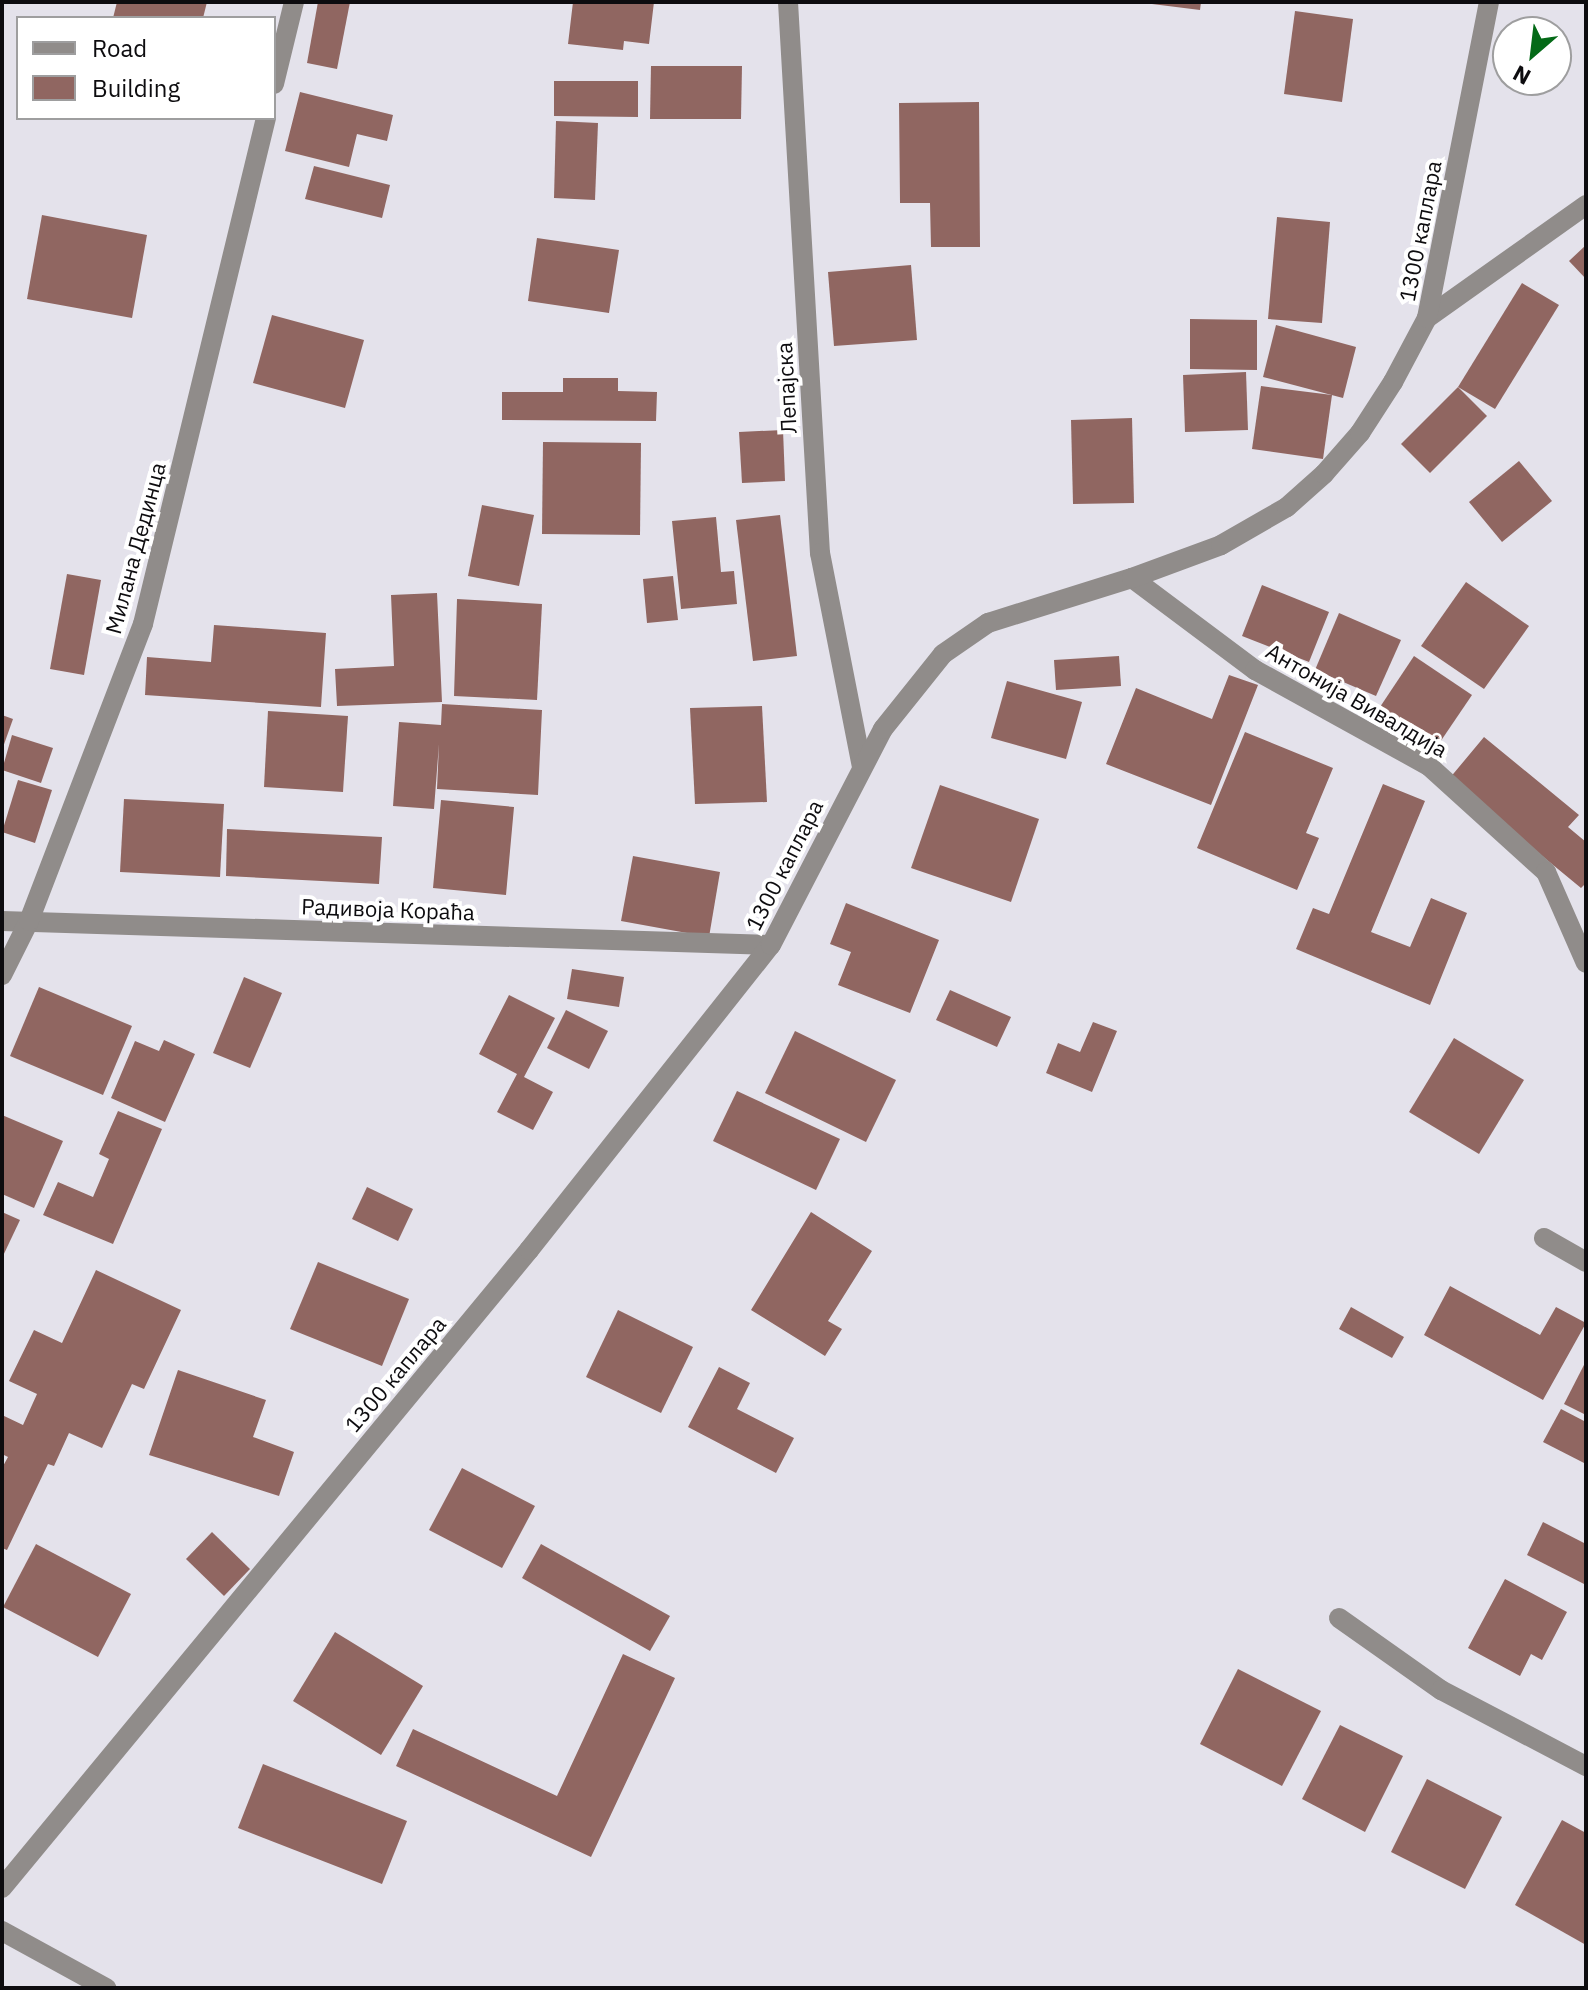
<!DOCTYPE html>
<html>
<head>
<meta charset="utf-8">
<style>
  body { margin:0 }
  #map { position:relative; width:1588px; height:1990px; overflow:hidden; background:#e4e2eb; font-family:"IBM Plex Sans",sans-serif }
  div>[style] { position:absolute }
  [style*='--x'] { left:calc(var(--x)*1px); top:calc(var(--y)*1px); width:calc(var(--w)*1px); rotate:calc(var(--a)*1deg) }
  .building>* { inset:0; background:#906661 }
  .minor>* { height:20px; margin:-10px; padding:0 10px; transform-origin:10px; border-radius:10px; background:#908c8a }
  span { translate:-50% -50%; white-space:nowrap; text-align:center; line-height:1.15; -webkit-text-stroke:8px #fff; paint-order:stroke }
  .street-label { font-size:22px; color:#0d0c0f }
  .frame { position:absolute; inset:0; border:4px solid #0d0c0f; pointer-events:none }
  .legend { position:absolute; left:16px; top:16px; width:260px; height:104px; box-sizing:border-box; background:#fff; border:2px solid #9e9e9f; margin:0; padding:10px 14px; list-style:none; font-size:24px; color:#0d0c0f }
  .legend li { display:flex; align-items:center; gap:16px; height:40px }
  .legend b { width:40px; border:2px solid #9e9e9f }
  .north { position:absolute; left:1492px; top:16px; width:80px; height:80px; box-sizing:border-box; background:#fff; border:2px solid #9e9e9f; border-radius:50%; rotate:208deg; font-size:22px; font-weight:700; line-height:32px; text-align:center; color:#0d0c0f }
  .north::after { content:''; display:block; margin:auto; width:28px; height:36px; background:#046a17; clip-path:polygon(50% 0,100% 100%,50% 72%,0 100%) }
</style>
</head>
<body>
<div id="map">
  <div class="building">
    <div style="clip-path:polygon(117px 2px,207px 2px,203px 18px,113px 18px)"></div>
    <div style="clip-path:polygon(318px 2px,350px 2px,337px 69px,307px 63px)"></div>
    <div style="clip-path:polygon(573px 2px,654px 2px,649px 44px,624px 41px,623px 50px,568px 44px)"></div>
    <div style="clip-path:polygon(1136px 2px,1201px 2px,1200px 10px)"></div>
    <div style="clip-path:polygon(1295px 11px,1353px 19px,1342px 102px,1284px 94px)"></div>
    <div style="clip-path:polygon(651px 66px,742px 66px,741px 119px,650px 119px)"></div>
    <div style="clip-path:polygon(554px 81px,638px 81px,638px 117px,554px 116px)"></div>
    <div style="clip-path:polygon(300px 92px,393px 115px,387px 141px,357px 134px,349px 167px,285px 151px)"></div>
    <div style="clip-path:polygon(979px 102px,980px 247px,931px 247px,930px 203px,900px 203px,899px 103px)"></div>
    <div style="clip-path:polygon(556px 121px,598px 123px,595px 200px,554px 198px)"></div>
    <div style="clip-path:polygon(314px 166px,390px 185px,382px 218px,305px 199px)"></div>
    <div style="clip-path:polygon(42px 215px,147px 235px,132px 318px,27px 299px)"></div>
    <div style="clip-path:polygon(1277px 217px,1330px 222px,1322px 323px,1268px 319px)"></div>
    <div style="clip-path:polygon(537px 238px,619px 250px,609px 313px,528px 301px)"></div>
    <div style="clip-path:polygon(1586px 245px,1586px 279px,1569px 261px)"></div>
    <div style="clip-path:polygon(911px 265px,917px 340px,834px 346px,828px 272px)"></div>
    <div style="clip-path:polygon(1522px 283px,1559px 305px,1495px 409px,1458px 387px)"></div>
    <div style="clip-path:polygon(272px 315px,364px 340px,345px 408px,253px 383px)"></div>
    <div style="clip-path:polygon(1190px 319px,1257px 320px,1257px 370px,1190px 369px)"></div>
    <div style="clip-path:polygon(1276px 325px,1356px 347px,1343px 398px,1263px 377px)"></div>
    <div style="clip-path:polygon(1246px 372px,1248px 430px,1185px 432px,1183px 375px)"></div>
    <div style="clip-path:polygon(563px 378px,618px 378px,618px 391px,657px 392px,656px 421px,502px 420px,502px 392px,563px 392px)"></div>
    <div style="clip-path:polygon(1261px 386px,1332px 395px,1323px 459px,1252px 449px)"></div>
    <div style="clip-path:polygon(1458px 387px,1487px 416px,1430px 473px,1401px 444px)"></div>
    <div style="clip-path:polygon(1132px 418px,1134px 503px,1073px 504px,1071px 420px)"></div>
    <div style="clip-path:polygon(783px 430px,785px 481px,742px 483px,739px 432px)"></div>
    <div style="clip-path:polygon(543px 442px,641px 443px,640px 535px,542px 534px)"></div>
    <div style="clip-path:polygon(1519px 461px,1552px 501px,1502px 542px,1469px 502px)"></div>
    <div style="clip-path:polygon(482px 505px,534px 515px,519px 586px,468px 576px)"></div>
    <div style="clip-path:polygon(780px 515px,797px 656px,753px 661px,736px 520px)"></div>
    <div style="clip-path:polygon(716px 517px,721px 572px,734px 571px,737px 604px,681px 609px,672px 521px)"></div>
    <div style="clip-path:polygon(67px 574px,101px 580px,84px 675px,50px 669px)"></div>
    <div style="clip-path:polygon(673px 576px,678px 620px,647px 623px,643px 579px)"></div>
    <div style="clip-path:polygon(1466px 582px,1529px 626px,1484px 689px,1421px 646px)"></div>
    <div style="clip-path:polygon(1262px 585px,1329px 612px,1309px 662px,1242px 636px)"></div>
    <div style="clip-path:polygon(437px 593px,442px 702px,337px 706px,335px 669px,394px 666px,391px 595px)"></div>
    <div style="clip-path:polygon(457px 599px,542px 604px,537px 700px,454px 696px)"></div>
    <div style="clip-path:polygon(1339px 613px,1401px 640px,1376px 696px,1315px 670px)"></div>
    <div style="clip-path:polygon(214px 625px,326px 633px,321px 707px,145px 695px,147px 657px,211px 662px)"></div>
    <div style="clip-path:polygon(1119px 656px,1121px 686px,1056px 690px,1054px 660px)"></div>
    <div style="clip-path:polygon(1414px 656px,1472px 695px,1434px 751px,1376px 713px)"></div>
    <div style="clip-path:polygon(1229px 675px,1258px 685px,1211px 805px,1106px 764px,1136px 688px,1212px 719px)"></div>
    <div style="clip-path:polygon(1007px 681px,1082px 702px,1066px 759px,991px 738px)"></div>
    <div style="clip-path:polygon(442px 704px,542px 710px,538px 795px,437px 789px,439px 744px,434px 809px,393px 806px,399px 722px,441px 725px)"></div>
    <div style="clip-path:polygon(762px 706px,767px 802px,695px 804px,690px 708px)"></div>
    <div style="clip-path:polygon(268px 711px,348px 716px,343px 792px,264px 787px)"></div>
    <div style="clip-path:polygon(2px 715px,13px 719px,2px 750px)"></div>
    <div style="clip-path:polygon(1245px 732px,1333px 768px,1306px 833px,1319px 838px,1297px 890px,1197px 848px)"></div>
    <div style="clip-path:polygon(12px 735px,53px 748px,41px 783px,2px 770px)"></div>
    <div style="clip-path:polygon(1484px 737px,1579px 815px,1568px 827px,1586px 842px,1586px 883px,1581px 888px,1449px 779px)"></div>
    <div style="clip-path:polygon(18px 780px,52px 790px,35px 843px,2px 832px)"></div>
    <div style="clip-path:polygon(1383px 784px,1425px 801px,1371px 932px,1410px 947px,1431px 898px,1467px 913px,1430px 1005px,1296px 949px,1313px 908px,1329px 914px)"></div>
    <div style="clip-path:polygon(940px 785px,1039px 819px,1011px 902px,911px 868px)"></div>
    <div style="clip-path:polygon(124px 799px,224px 804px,220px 877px,120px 872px)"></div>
    <div style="clip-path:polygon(441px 800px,514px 807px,506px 895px,433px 888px)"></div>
    <div style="clip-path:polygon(227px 829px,382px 837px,379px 884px,226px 876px)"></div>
    <div style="clip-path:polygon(633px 856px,720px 872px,709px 937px,621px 921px)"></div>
    <div style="clip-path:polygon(846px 903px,939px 940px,910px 1013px,838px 985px,851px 952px,830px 944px)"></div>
    <div style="clip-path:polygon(572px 969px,624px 977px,619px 1007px,567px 999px)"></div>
    <div style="clip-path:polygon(244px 977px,282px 993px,250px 1068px,213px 1053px)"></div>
    <div style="clip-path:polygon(39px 987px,132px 1026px,103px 1095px,10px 1056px)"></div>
    <div style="clip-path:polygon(950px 990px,1011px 1017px,997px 1047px,936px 1020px)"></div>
    <div style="clip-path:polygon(509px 995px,555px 1018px,524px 1077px,553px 1092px,533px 1130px,497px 1112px,517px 1074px,479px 1054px)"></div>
    <div style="clip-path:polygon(566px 1010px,608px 1031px,589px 1069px,547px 1048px)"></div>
    <div style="clip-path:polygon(1093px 1022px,1117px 1031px,1092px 1092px,1046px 1073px,1058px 1043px,1080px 1052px)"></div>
    <div style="clip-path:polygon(795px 1031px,896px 1080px,866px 1142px,765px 1093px)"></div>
    <div style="clip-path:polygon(1454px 1038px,1524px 1080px,1479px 1154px,1409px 1112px)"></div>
    <div style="clip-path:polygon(164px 1040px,195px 1054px,165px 1122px,111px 1098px,135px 1041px,159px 1051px)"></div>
    <div style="clip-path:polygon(737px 1091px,840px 1139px,816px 1190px,713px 1141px)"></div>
    <div style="clip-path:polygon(118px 1111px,162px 1129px,113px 1244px,43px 1215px,58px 1182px,93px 1197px,109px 1159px,99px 1154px)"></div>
    <div style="clip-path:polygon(2px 1115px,63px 1141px,34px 1208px,2px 1194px)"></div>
    <div style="clip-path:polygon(367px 1187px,413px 1209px,398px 1241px,352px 1219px)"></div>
    <div style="clip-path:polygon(2px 1212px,20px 1220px,2px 1258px)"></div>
    <div style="clip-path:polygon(811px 1212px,872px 1251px,828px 1321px,842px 1329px,825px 1356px,751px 1310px)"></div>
    <div style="clip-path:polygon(318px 1262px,409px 1299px,382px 1366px,290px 1329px)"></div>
    <div style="clip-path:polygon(96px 1270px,181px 1310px,144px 1389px,132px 1384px,102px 1448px,69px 1433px,54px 1466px,48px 1464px,7px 1550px,2px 1548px,2px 1468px,8px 1457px,2px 1454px,2px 1415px,23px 1425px,37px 1394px,9px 1381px,34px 1330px,62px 1343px)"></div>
    <div style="clip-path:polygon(1450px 1286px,1540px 1335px,1556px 1307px,1586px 1323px,1543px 1400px,1424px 1335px)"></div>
    <div style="clip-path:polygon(1351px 1307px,1404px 1337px,1392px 1358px,1339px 1329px)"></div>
    <div style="clip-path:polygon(618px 1310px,693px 1347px,661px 1413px,586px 1377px)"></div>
    <div style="clip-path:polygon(1586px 1361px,1586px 1415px,1564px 1404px)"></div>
    <div style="clip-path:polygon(719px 1367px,750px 1383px,737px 1409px,794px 1438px,776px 1473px,688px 1427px)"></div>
    <div style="clip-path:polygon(178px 1370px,266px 1400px,253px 1437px,294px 1452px,279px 1496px,149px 1455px)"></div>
    <div style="clip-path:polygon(1561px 1409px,1586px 1422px,1586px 1464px,1543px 1442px)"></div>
    <div style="clip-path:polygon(462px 1468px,535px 1506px,502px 1568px,429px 1530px)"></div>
    <div style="clip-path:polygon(1543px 1522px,1586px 1544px,1586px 1585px,1527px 1555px)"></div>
    <div style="clip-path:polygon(212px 1532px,250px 1569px,224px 1596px,186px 1559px)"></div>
    <div style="clip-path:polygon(36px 1544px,131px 1594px,98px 1657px,3px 1607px)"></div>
    <div style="clip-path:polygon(541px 1544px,670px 1616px,650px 1651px,522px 1578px)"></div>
    <div style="clip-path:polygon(1505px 1579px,1567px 1612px,1542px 1660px,1531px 1654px,1520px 1676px,1468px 1648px)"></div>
    <div style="clip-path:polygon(335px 1632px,423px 1686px,381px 1755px,293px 1701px)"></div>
    <div style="clip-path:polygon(623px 1654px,675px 1678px,591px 1857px,396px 1766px,413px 1729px,557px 1796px)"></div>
    <div style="clip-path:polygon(1238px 1669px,1321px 1711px,1282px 1786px,1200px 1744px)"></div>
    <div style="clip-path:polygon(1340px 1725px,1403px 1756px,1365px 1832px,1302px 1799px)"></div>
    <div style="clip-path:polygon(263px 1764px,407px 1821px,382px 1884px,238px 1828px)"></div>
    <div style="clip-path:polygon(1427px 1779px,1502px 1817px,1465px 1889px,1391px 1852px)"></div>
    <div style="clip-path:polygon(1562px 1820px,1586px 1833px,1586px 1945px,1515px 1905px)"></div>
  </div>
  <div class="minor">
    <div style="--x:788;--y:2;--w:552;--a:86.68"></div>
    <div style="--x:820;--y:553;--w:218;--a:78.9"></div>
    <div style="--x:274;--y:84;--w:84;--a:-76.3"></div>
    <div style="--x:1427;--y:318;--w:195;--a:-35.4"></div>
    <div style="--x:1132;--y:578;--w:154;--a:36.8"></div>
    <div style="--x:1255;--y:670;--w:199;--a:28.9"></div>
    <div style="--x:1429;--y:766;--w:158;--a:42.2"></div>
    <div style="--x:1546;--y:872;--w:99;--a:66.3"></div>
    <div style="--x:2;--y:921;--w:769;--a:1.79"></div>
    <div style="--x:2;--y:975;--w:60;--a:-63.4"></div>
    <div style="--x:29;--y:921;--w:318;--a:-69"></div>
    <div style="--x:143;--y:624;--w:521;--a:-76.34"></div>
    <div style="--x:1544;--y:1238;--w:48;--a:29.7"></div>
    <div style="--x:1339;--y:1618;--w:125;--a:35.2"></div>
    <div style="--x:1441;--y:1690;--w:164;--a:27.7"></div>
    <div style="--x:2;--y:1888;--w:828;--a:-50.44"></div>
    <div style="--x:529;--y:1250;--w:389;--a:-51.6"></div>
    <div style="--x:771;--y:945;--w:243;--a:-62.6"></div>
    <div style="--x:883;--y:729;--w:96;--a:-51.3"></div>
    <div style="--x:943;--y:654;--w:55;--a:-34.6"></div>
    <div style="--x:988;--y:623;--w:151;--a:-17.4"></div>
    <div style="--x:1132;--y:578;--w:95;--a:-20.3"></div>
    <div style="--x:1221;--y:545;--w:76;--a:-29.9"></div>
    <div style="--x:1287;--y:507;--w:50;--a:-41.7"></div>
    <div style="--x:1324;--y:474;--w:55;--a:-48.7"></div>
    <div style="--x:1360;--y:433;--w:61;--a:-57.1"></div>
    <div style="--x:1393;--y:382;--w:72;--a:-62"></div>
    <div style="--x:1427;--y:318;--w:322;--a:-78.9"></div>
    <div style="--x:2;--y:1931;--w:119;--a:28.7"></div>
  </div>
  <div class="street-label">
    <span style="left:1420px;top:231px;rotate:-79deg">1300 каплара</span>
    <span style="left:786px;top:388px;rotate:-93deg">Лепајска</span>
    <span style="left:135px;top:548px;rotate:-75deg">Милана Дединца</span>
    <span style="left:1357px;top:700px;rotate:30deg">Антонија Вивалдија</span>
    <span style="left:784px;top:865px;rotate:-63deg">1300 каплара</span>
    <span style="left:388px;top:909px;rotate:2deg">Радивоја Кораћа</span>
    <span style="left:395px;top:1374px;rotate:-50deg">1300 каплара</span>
  </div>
  <div class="frame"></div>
  <ul class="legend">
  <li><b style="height:10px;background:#908c8a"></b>Road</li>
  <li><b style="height:22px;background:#906661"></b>Building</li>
  </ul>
  <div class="north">N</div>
</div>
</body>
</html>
